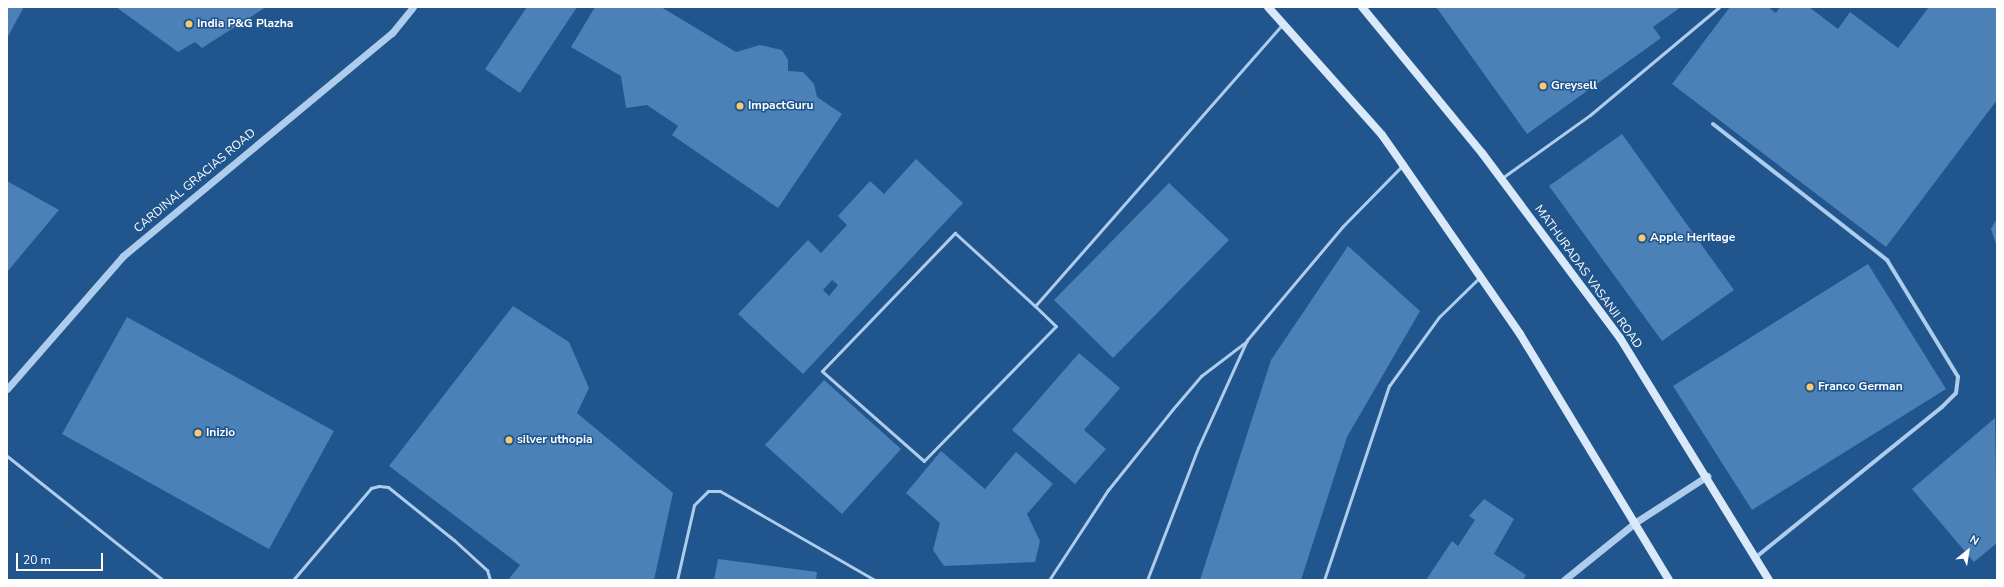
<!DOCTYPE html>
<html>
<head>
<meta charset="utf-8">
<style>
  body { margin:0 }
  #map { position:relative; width:2004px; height:587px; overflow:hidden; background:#20558d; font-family:"Nunito Sans",sans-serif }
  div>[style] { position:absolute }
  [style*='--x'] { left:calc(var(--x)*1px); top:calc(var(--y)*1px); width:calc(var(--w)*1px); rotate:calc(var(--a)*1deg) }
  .building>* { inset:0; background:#4c81b7 }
  .service>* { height:3px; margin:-1.5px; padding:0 1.5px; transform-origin:1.5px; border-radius:1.5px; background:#aecdec }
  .minor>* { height:4px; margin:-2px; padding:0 2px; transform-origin:2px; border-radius:2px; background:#aecdec }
  .tertiary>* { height:7px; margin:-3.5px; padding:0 3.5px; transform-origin:3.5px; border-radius:3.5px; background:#aecdec }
  .secondary>* { height:8px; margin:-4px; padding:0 4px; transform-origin:4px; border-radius:4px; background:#dae9f9 }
  .dots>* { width:11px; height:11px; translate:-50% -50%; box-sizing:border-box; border:2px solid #20558d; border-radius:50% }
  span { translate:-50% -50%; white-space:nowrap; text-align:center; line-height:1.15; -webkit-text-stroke:3px #20558d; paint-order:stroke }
  .poi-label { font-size:12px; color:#fff; font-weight:700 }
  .left { translate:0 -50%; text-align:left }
  .street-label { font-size:12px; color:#fff }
  .frame { position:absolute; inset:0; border:8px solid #fff; pointer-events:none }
  .north { position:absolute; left:1948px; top:531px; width:40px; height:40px; -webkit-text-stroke:3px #20558d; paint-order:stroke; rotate:30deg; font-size:11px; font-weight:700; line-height:16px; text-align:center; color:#fff }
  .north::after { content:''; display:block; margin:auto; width:14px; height:18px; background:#fff; clip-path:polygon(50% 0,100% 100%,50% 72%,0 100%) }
  .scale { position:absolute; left:16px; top:553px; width:87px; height:18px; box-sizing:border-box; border:2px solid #fff; border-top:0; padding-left:5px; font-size:12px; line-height:14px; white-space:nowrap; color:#fff; -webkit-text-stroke:3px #20558d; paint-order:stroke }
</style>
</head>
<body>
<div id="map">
  <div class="building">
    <div style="clip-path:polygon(7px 7px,24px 7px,7px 38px)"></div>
    <div style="clip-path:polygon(116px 7px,266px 7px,202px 48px,195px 42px,178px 52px)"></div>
    <div style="clip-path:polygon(527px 7px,577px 7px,520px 93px,485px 69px)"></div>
    <div style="clip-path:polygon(595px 7px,661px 7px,736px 52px,760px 45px,782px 50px,788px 60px,788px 71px,803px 72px,814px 84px,817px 97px,842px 114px,778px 208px,672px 135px,678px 126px,647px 105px,626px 108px,621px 76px,571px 47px)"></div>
    <div style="clip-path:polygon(1436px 7px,1681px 7px,1653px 27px,1661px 38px,1527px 134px)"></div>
    <div style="clip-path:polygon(1730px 7px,1768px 7px,1776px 13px,1780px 7px,1809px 7px,1838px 29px,1850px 12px,1898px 48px,1929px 7px,1997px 7px,1997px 100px,1886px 247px,1672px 84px)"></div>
    <div style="clip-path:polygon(1622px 134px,1734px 290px,1662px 341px,1549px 186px)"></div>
    <div style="clip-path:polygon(evenodd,916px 159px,963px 203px,803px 374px,738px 314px,808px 240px,821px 253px,847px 225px,838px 216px,870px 181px,884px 194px,916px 159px,832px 280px,838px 285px,829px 296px,823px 290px,832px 280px)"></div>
    <div style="clip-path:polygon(7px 181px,59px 210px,7px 272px)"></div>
    <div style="clip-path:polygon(1169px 183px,1229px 240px,1113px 358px,1054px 300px)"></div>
    <div style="clip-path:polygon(1997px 218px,1997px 247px,1991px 229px)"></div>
    <div style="clip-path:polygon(1348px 246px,1420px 311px,1347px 437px,1301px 580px,1200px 580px,1271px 360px)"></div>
    <div style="clip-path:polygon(1868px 264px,1946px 389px,1752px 510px,1673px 386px)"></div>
    <div style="clip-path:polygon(513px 306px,569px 342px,589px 388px,577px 413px,673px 493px,654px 580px,508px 580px,520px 565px,389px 466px)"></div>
    <div style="clip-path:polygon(127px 317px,334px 431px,269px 549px,62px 434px)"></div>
    <div style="clip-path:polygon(1079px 353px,1120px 388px,1084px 430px,1106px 449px,1075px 484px,1012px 430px)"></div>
    <div style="clip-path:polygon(824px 380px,901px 449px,842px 514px,765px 445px)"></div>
    <div style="clip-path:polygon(1995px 418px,1997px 543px,1974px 562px,1912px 489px)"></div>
    <div style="clip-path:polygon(941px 451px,985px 489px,1016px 452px,1053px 484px,1027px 514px,1040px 541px,1035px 562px,944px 566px,933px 550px,940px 523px,906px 493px)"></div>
    <div style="clip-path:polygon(1484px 499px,1514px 519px,1494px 554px,1526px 575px,1523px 580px,1426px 580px,1452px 541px,1458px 546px,1475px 520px,1469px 516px)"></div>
    <div style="clip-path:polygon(718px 559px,817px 572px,816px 580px,714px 580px)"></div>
  </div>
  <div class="service">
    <div style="--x:1502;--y:178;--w:108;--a:-35.6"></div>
    <div style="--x:1590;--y:115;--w:168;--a:-39.9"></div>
    <div style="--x:1035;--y:306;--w:29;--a:44"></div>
    <div style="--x:1056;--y:326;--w:189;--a:134.4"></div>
    <div style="--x:924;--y:461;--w:136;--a:-138.6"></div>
    <div style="--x:822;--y:371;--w:192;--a:-46.1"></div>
    <div style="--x:955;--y:233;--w:108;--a:42.4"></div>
    <div style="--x:1035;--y:306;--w:376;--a:-48.7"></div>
    <div style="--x:7;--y:456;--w:199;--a:38.5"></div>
    <div style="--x:293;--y:580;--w:121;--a:-49.7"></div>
    <div style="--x:371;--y:488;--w:8;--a:-14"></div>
    <div style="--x:379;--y:486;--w:9;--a:6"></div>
    <div style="--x:388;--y:487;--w:85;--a:38.8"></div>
    <div style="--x:454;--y:540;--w:45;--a:42.3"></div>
    <div style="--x:487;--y:570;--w:10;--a:73"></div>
    <div style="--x:677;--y:580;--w:77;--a:-77.2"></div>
    <div style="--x:694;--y:505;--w:20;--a:-45"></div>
    <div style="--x:708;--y:491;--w:12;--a:0"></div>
    <div style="--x:720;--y:491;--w:179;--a:29.9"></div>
    <div style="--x:1049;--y:580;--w:108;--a:-56.8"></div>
    <div style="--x:1108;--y:490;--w:102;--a:-51.3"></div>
    <div style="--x:1172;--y:410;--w:45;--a:-49.5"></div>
    <div style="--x:1201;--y:376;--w:58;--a:-37.3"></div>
    <div style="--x:1147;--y:580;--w:142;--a:-68.9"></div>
    <div style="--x:1198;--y:448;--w:119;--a:-65.6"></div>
    <div style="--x:1247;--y:340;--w:149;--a:-49.9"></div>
    <div style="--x:1343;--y:226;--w:86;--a:-45.5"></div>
    <div style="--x:1324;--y:580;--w:205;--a:-71.5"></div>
    <div style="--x:1389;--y:386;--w:85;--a:-54.1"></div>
    <div style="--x:1439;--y:317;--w:56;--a:-44.3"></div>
  </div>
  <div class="minor">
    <div style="--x:1713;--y:124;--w:221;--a:38"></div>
    <div style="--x:1887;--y:260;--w:137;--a:58.7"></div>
    <div style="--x:1958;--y:377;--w:16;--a:97"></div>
    <div style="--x:1956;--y:393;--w:20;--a:135"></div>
    <div style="--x:1942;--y:407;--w:239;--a:141.1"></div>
  </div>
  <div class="tertiary">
    <div style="--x:7;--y:389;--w:176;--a:-48.9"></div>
    <div style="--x:123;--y:256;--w:349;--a:-39.7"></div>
    <div style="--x:392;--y:33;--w:33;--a:-51"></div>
    <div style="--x:1564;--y:580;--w:92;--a:-38.9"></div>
    <div style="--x:1636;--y:522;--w:85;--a:-32.9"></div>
  </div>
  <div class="secondary">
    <div style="--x:1268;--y:7;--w:171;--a:48.3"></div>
    <div style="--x:1382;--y:135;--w:37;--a:55"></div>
    <div style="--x:1403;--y:165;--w:206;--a:55.3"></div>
    <div style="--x:1520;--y:334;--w:288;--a:58.8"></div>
    <div style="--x:1362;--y:7;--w:189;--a:50.6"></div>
    <div style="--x:1482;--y:153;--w:231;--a:53.3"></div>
    <div style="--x:1620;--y:338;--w:284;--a:58.4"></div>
  </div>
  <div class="dots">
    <div style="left:189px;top:24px;background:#faca6f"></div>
    <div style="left:1543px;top:86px;background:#faca6f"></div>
    <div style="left:740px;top:106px;background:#faca6f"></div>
    <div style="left:1642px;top:238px;background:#faca6f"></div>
    <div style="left:1810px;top:387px;background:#faca6f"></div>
    <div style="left:198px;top:433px;background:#faca6f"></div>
    <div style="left:509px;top:440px;background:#faca6f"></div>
  </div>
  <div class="poi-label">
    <span class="left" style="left:197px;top:24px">India P&amp;G Plazha</span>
    <span class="left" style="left:1551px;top:86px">Greysell</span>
    <span class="left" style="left:748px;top:106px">ImpactGuru</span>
    <span class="left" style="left:1650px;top:238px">Apple Heritage</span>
    <span class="left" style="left:1818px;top:387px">Franco German</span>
    <span class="left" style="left:206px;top:433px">Inizio</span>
    <span class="left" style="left:517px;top:440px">silver uthopia</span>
  </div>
  <div class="street-label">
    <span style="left:195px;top:181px;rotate:-40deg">CARDINAL GRACIAS ROAD</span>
    <span style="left:1588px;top:277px;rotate:54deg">MATHURADAS VASANJI ROAD</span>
  </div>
  <div class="frame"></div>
  <div class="north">N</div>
  <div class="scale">20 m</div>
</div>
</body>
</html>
